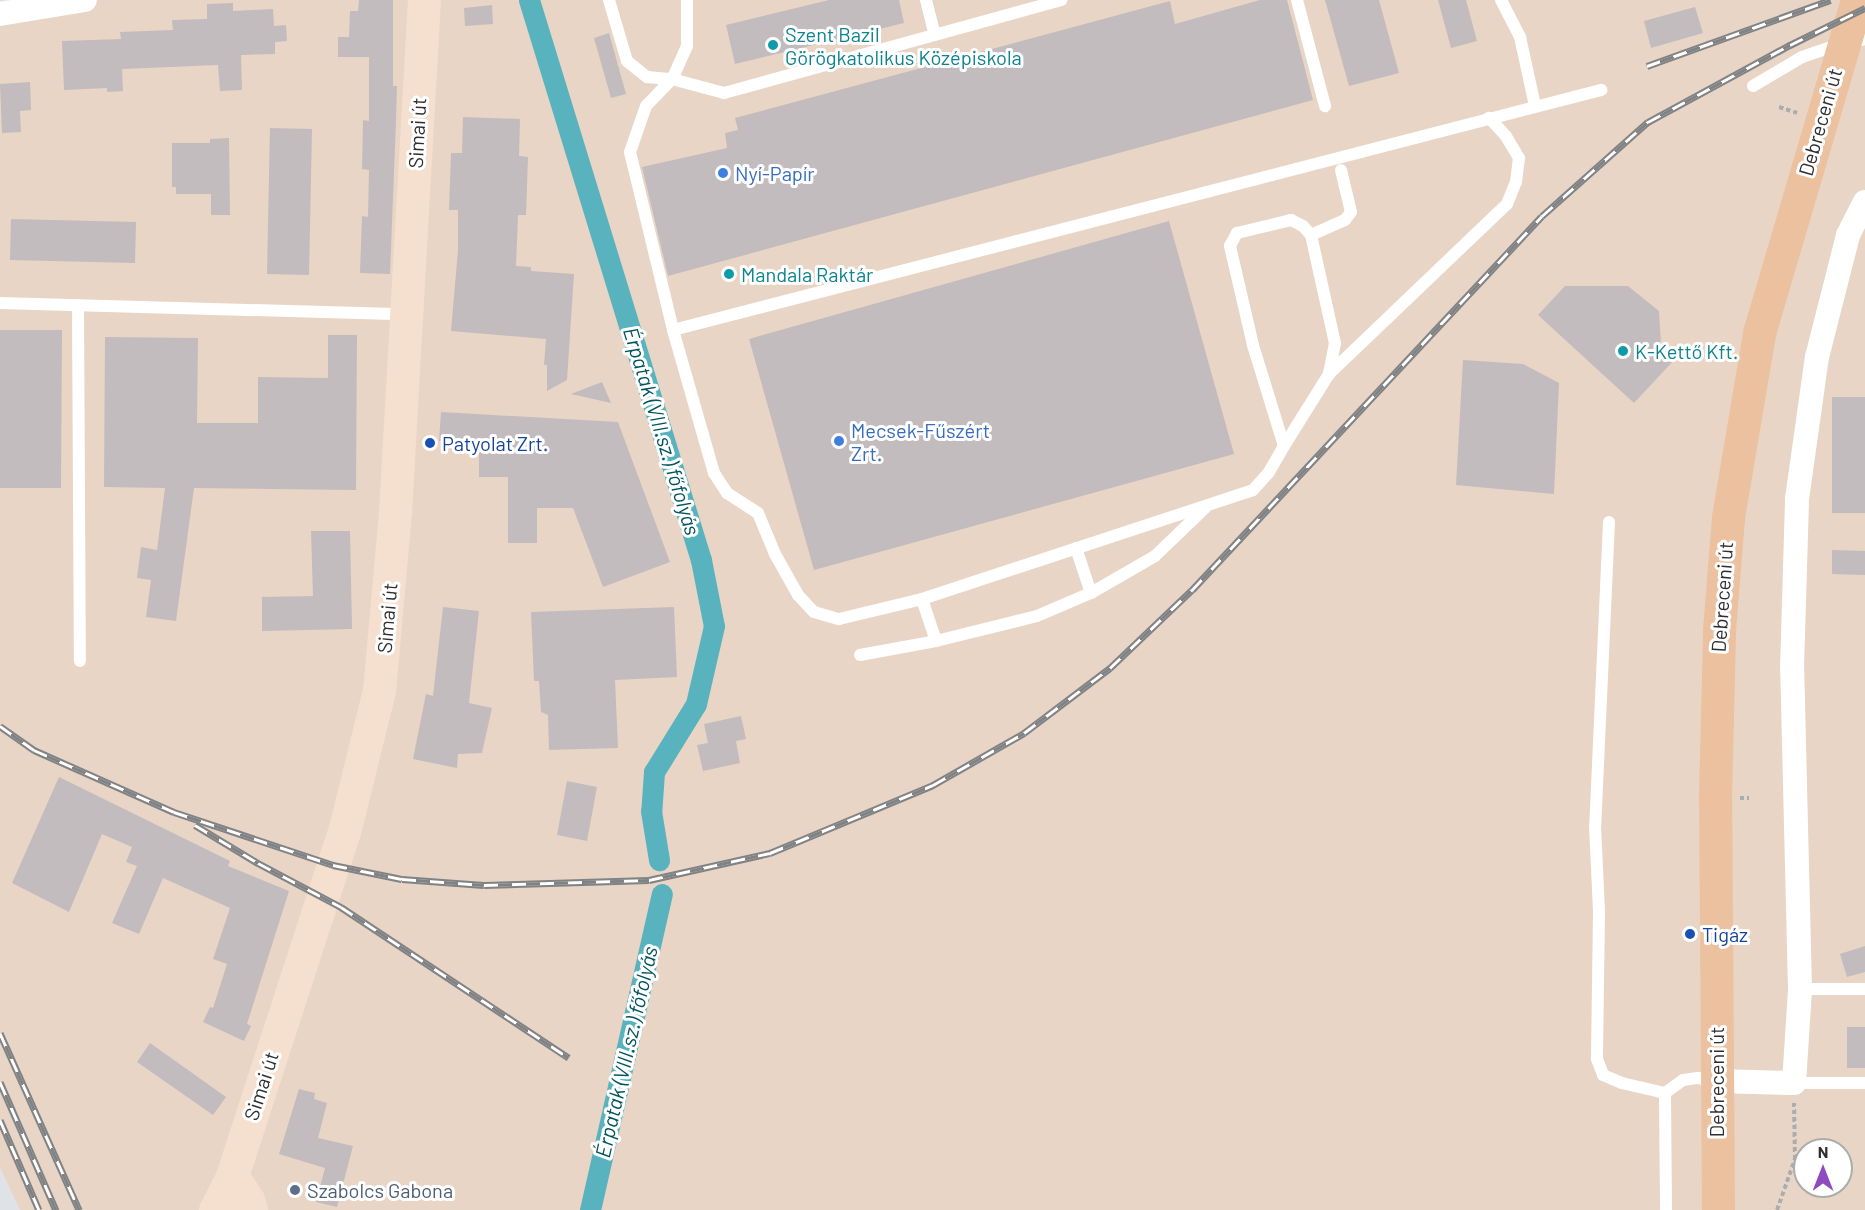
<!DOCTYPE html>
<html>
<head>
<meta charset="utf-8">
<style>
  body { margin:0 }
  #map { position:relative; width:1865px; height:1210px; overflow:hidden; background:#dfe3e7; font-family:Barlow,sans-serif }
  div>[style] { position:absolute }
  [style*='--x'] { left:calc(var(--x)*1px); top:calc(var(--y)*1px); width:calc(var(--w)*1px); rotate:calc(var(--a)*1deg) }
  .industrial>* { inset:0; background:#e8d5c5 }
  .canal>* { height:21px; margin:-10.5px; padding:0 10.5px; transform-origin:10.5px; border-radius:10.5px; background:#58b3bf }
  .building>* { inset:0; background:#c2bcbe }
  .path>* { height:4px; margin-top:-2px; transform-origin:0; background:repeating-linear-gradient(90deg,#a9adb0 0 4.5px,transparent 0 7.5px) }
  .lane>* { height:12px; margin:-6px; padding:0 6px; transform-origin:6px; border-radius:6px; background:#fff }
  .street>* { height:24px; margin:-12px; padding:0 12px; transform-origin:12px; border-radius:12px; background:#fff }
  .secondary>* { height:33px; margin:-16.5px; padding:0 16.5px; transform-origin:16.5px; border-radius:16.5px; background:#f5e0cf }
  .primary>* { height:33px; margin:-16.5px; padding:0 16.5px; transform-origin:16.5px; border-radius:16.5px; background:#ecc19f }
  .rail>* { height:7px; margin-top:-3.5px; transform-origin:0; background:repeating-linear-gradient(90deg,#fff 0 14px,#808385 0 28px); box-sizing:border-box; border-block:2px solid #808385 }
  .dots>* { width:16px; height:16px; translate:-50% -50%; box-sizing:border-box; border:3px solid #fff; border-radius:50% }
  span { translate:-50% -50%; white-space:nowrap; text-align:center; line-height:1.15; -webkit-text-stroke:6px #fff; paint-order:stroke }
  .culture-label { font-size:20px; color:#0d838f }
  .left { translate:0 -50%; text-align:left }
  .street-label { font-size:20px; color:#2d2f30 }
  .shop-label { font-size:20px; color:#366cbe }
  .transit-label { font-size:20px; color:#164399 }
  .service-label { font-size:20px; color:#4e5e75 }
  .water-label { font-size:21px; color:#00545d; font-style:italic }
  .north { position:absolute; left:1793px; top:1138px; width:60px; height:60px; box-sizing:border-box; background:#fff; border:2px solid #abacac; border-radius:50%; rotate:0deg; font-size:16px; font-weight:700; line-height:24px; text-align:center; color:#2d2f30 }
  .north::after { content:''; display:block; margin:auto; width:21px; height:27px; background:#8e4abe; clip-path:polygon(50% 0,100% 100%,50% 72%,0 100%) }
</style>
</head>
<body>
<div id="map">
  <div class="industrial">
    <div style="clip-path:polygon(evenodd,48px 0,1865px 0,1865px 1210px,20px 1210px,0 1167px,0 8px,48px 0,1805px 1150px,1841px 1150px,1841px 1186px,1805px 1186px,1805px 1150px)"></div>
  </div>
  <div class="canal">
    <div style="--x:529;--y:0;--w:586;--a:72.93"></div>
    <div style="--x:701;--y:560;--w:67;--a:78.9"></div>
    <div style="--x:714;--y:626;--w:80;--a:103"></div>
    <div style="--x:696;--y:704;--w:80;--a:121.7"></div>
    <div style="--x:654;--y:772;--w:39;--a:94"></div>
    <div style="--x:651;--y:811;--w:50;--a:80.7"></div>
    <div style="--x:590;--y:1210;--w:324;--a:-77.2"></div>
  </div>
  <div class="building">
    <div style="clip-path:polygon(359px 0,393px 0,393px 86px,397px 86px,396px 121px,390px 274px,360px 273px,362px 216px,368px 217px,369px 170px,362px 169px,363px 120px,369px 121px,369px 57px,338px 57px,338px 37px,349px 37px,350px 11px,358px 11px)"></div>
    <div style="clip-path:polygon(829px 0,899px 0,904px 23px,735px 64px,726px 25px)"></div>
    <div style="clip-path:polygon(1260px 0,1287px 0,1313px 100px,668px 276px,642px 167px,727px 148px,725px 133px,738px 130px,735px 118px,1170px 1px,1175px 24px)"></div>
    <div style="clip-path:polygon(1325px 0,1379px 0,1399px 73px,1349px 86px)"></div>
    <div style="clip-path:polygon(1438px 0,1466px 0,1477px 41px,1451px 48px)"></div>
    <div style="clip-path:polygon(233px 3px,233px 11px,273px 9px,274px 26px,286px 25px,287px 41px,275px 42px,275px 54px,241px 55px,242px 90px,220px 91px,218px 65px,122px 69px,123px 91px,107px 92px,107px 88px,64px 90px,62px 41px,121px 39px,120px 32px,173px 30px,172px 20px,207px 19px,207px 4px)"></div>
    <div style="clip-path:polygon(492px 5px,493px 24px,465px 26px,464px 8px)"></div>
    <div style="clip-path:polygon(1695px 7px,1703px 33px,1651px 48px,1644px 21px)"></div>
    <div style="clip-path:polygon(609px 33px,626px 94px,611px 98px,594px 38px)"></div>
    <div style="clip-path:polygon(30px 82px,31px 110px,20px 111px,21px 132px,2px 133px,0 84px)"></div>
    <div style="clip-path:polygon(463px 117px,520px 119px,519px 156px,528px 157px,526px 215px,518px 215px,516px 266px,531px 267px,531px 271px,574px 274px,567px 380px,547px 391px,547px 365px,544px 365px,546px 339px,451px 331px,458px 250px,458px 210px,449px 210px,451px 153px,462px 153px)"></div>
    <div style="clip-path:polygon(270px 128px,312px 129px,309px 275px,267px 274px)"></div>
    <div style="clip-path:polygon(229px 138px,230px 215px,211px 215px,211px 194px,176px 194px,176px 187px,172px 187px,172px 143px,210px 143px,210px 139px)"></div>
    <div style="clip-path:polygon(11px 219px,136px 222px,135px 263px,10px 260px)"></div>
    <div style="clip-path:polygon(1169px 221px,1234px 454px,814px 570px,749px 339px)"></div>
    <div style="clip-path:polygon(1565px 286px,1628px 286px,1659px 311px,1661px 344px,1676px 358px,1634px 403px,1538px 315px)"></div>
    <div style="clip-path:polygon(0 330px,62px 330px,61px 488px,0 488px)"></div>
    <div style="clip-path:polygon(328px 335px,357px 335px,356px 490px,194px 488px,176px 621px,146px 617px,151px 580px,137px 578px,141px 547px,157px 550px,165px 488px,104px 487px,105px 337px,198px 338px,197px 423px,258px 423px,258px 377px,328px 378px)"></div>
    <div style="clip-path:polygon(1463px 360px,1523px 364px,1559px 383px,1554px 494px,1456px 485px)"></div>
    <div style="clip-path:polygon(602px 382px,611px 403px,571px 394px)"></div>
    <div style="clip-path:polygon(1832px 397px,1865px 397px,1865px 513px,1832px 513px)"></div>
    <div style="clip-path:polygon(441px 412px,618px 422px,670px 562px,603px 587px,573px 508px,537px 508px,537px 543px,508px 543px,508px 477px,479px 477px,479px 444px,439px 441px)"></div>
    <div style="clip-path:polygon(311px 531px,350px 531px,352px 629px,262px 631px,262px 597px,313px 596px)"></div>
    <div style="clip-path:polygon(1832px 550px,1865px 551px,1865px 575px,1832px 574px)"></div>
    <div style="clip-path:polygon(443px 607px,479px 611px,469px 703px,492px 708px,482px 753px,458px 754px,457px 768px,413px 759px,426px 694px,433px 696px)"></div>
    <div style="clip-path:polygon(674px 607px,677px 677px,615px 680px,618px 748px,549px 750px,548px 715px,541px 712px,539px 681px,534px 681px,531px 612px)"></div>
    <div style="clip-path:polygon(741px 716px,746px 739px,736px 741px,740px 763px,703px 771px,697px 745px,708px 743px,704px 724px)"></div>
    <div style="clip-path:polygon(59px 777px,230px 861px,228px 866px,289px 891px,247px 1024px,251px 1026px,244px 1041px,203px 1022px,210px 1007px,213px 1008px,227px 964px,213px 959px,230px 908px,163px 878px,139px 934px,112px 923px,137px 866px,126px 862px,132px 847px,102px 834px,69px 912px,12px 883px)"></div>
    <div style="clip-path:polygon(567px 781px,597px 787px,587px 841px,557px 835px)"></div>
    <div style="clip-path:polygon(1865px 946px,1865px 972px,1847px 977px,1840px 954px)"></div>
    <div style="clip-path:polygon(1847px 1027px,1865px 1027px,1865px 1068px,1847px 1068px)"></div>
    <div style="clip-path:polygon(150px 1043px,226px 1097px,213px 1115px,137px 1062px)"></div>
    <div style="clip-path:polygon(299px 1089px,315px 1093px,314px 1099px,327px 1103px,318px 1138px,353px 1146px,337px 1207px,316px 1202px,325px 1168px,279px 1154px)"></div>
  </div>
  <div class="path">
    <div style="--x:1779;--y:107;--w:19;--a:18"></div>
    <div style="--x:1740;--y:798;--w:9;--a:0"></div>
    <div style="--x:1777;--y:1210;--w:54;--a:-70.6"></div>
    <div style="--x:1795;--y:1159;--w:56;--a:-91"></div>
  </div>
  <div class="lane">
    <div style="--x:609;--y:0;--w:64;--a:73.6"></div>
    <div style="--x:627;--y:61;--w:26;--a:39"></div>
    <div style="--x:647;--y:77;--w:25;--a:5"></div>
    <div style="--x:672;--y:79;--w:54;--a:15.1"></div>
    <div style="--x:724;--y:93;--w:350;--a:-15.4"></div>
    <div style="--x:687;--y:0;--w:46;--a:90"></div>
    <div style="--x:687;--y:46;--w:36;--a:114"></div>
    <div style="--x:672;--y:79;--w:37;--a:134"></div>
    <div style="--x:646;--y:106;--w:49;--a:109.2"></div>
    <div style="--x:630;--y:152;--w:183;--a:76.4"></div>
    <div style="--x:673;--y:330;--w:149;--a:74"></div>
    <div style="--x:714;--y:473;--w:24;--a:57"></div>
    <div style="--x:727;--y:493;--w:37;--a:33"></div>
    <div style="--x:758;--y:513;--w:44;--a:67.5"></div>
    <div style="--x:775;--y:554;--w:47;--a:60.7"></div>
    <div style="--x:798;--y:595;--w:23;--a:47"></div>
    <div style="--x:814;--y:612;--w:26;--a:16"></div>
    <div style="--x:839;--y:619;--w:85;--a:-13.5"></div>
    <div style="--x:922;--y:599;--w:348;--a:-18.2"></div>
    <div style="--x:1253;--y:490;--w:24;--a:-48"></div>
    <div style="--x:1269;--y:472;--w:30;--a:-60"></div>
    <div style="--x:1284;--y:446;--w:106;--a:-107.1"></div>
    <div style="--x:1253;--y:345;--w:102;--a:-103.1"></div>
    <div style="--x:1230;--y:246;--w:15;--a:-62"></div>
    <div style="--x:1237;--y:233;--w:56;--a:-13.5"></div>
    <div style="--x:1291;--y:220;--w:13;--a:27"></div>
    <div style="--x:1303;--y:226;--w:12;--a:48"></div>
    <div style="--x:1311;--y:235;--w:111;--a:77.5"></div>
    <div style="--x:1335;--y:343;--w:32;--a:101"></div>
    <div style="--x:926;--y:0;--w:36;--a:76"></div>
    <div style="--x:1297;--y:0;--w:110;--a:75.2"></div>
    <div style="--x:1501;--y:0;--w:42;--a:62.8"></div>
    <div style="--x:1520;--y:37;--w:71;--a:77.7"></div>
    <div style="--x:1753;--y:86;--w:57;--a:-30.6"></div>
    <div style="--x:1802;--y:57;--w:37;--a:-19"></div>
    <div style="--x:1837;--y:45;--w:29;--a:-12"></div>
    <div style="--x:1311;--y:235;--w:37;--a:-24"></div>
    <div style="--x:1345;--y:220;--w:10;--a:-53"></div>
    <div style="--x:1351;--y:212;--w:43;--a:-103.4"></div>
    <div style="--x:0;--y:303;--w:404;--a:1.6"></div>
    <div style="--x:78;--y:305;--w:356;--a:89.7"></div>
    <div style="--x:673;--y:330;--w:959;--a:-14.5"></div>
    <div style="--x:1284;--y:446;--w:85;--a:-58"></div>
    <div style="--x:1329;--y:374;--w:246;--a:-43.7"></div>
    <div style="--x:1507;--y:204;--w:24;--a:-68"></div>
    <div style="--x:1516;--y:182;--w:24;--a:-83"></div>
    <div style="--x:1519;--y:158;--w:26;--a:-121"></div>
    <div style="--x:1506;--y:136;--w:25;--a:-133"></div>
    <div style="--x:1609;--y:522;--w:304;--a:92.6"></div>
    <div style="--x:1595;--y:826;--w:86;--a:87.3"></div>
    <div style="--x:1599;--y:912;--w:147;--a:90.8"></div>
    <div style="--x:1597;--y:1059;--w:17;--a:69"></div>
    <div style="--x:1603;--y:1075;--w:21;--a:23"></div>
    <div style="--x:1622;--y:1083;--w:44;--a:13.1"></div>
    <div style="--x:1076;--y:548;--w:47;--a:71.6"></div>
    <div style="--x:922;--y:599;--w:44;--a:71.6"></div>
    <div style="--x:860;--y:655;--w:77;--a:-10.4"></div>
    <div style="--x:936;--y:641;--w:104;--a:-13.9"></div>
    <div style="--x:1037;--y:616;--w:59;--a:-23.1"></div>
    <div style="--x:1091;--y:593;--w:74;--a:-30"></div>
    <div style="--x:1155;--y:556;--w:69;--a:-43.8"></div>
    <div style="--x:1800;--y:989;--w:65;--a:0"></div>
    <div style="--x:1794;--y:1083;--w:71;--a:0"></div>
    <div style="--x:1666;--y:1210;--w:117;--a:-90.5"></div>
    <div style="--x:1665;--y:1093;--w:22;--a:-36"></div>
    <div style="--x:1683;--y:1080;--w:15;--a:-8"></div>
    <div style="--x:1698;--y:1078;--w:17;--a:10"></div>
  </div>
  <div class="street">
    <div style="--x:0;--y:14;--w:86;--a:-9.4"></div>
    <div style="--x:1716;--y:1081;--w:78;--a:1.5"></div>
    <div style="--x:1794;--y:1083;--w:94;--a:-86.3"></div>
    <div style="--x:1800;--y:989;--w:320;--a:-91.4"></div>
    <div style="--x:1792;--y:669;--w:170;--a:-88.3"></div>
    <div style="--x:1797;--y:499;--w:143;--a:-82"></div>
    <div style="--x:1817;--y:357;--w:126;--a:-75.7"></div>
    <div style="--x:1848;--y:235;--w:37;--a:-63"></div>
  </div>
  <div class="secondary">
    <div style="--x:232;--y:1176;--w:29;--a:56"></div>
    <div style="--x:248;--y:1200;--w:10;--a:73"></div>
    <div style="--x:215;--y:1210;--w:38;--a:-63"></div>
    <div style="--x:232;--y:1176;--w:362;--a:-72"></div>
    <div style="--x:344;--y:832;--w:145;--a:-76.1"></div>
    <div style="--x:379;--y:691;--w:180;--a:-84.9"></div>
    <div style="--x:395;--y:512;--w:513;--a:-86.76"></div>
  </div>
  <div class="primary">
    <div style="--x:1718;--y:1210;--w:412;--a:-90.4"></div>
    <div style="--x:1715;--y:798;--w:168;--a:-88.6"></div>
    <div style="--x:1719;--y:630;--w:113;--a:-85.4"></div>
    <div style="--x:1728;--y:517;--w:187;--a:-80.4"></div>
    <div style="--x:1759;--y:333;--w:347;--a:-73.6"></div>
  </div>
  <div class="rail">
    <div style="--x:1647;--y:66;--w:195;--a:-19.8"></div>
    <div style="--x:0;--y:726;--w:42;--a:35.2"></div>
    <div style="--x:34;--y:750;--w:153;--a:23.9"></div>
    <div style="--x:174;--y:812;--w:168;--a:18.4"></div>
    <div style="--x:333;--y:865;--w:70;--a:11.5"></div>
    <div style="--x:402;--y:879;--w:82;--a:4.2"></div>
    <div style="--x:484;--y:885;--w:165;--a:-1.7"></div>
    <div style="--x:649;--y:880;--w:124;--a:-12.6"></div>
    <div style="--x:770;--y:853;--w:177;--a:-22.6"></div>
    <div style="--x:933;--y:785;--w:105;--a:-29.7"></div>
    <div style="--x:1024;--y:733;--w:108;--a:-37.1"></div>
    <div style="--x:1110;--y:668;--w:113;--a:-43.6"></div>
    <div style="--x:1192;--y:590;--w:512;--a:-46.9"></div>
    <div style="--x:1542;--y:216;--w:142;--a:-41.6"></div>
    <div style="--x:1648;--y:122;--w:162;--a:-28.5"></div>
    <div style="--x:1790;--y:45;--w:84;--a:-26.3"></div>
    <div style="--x:195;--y:825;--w:74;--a:31.1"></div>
    <div style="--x:258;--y:863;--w:94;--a:27.9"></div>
    <div style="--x:341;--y:907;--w:273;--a:33.5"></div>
    <div style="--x:0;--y:1033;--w:194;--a:65.9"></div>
    <div style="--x:0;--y:1082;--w:140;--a:66.4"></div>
    <div style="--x:0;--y:1120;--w:98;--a:66.6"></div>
  </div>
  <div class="dots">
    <div style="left:773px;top:45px;background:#0f9aa8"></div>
    <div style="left:723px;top:173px;background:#3f7fe0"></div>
    <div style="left:729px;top:274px;background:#0f9aa8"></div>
    <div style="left:1623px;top:351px;background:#0f9aa8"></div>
    <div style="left:839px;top:441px;background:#3f7fe0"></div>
    <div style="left:430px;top:443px;background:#1a4fb4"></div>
    <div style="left:1690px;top:934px;background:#1a4fb4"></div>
    <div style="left:295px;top:1190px;background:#5c6f8a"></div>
  </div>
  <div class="culture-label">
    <span class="left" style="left:785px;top:46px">Szent Bazil<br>Görögkatolikus Középiskola</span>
    <span class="left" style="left:741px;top:274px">Mandala Raktár</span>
    <span class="left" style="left:1635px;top:351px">K-Kettő Kft.</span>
  </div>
  <div class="street-label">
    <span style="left:1820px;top:122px;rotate:-74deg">Debreceni út</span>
    <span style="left:417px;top:133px;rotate:-87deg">Simai út</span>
    <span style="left:1722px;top:597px;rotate:-86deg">Debreceni út</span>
    <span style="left:387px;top:618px;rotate:-85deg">Simai út</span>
    <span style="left:1716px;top:1082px;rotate:-90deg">Debreceni út</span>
    <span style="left:261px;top:1086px;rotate:-72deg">Simai út</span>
  </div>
  <div class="shop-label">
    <span class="left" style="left:735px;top:173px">Nyí-Papír</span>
    <span class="left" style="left:851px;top:442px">Mecsek-Fűszért<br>Zrt.</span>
  </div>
  <div class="transit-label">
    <span class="left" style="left:442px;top:443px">Patyolat Zrt.</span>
    <span class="left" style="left:1702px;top:934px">Tigáz</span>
  </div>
  <div class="service-label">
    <span class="left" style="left:307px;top:1190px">Szabolcs Gabona</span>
  </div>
  <div class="water-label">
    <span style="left:662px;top:431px;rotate:73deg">Érpatak (VIII.sz.) főfolyás</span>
    <span style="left:626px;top:1052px;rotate:-77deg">Érpatak (VIII.sz.) főfolyás</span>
  </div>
  <div class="north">N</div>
</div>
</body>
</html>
